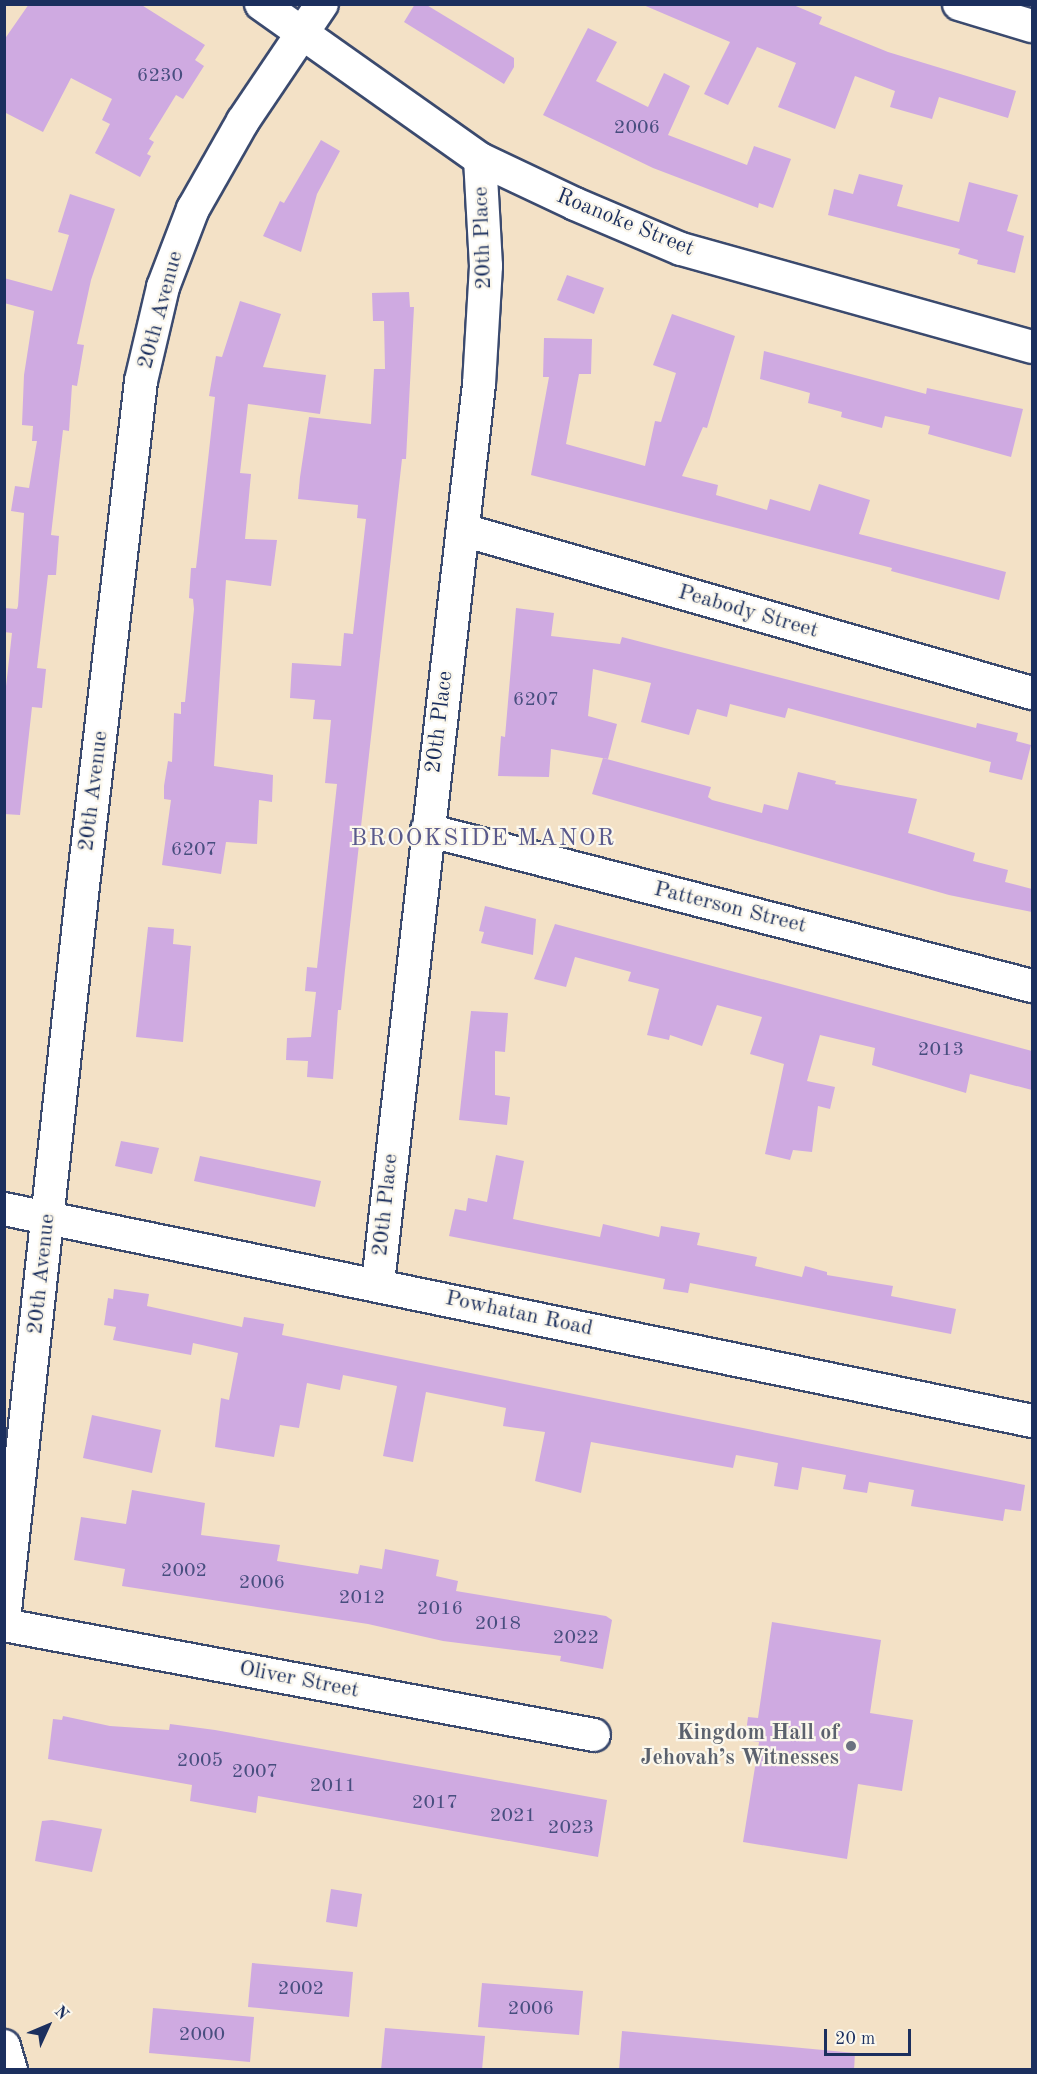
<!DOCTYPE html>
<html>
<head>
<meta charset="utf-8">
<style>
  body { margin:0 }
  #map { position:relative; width:1037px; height:2074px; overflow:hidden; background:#f3e1c6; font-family:"Old Standard TT",serif }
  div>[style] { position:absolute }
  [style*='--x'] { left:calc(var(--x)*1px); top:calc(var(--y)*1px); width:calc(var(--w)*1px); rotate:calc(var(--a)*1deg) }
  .building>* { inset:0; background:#cfaae1 }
  .roads { filter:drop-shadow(2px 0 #3b4a6e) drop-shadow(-2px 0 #3b4a6e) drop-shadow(0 2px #3b4a6e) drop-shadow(0 -2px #3b4a6e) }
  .street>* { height:32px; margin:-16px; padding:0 16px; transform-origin:16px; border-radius:16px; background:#fff }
  .dots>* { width:16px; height:16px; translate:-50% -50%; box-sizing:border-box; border:3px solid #fbf7ec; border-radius:50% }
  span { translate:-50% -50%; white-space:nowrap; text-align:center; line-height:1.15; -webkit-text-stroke:4.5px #fbf7ec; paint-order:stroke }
  .number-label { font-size:20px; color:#484e7f }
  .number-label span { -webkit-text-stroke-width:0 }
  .street-label { font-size:22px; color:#1b2f5e }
  .worship-label { font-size:22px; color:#5b616d; font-weight:700 }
  .right { translate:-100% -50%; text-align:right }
  .neighbourhood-label { font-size:24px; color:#5a5a8c; letter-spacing:1.5px }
  .frame { position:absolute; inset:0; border:6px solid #1b2f5e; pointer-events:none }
  .north { position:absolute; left:18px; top:1996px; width:60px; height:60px; -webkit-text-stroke:4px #fbf7ec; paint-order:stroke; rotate:46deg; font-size:16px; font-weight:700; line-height:24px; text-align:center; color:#1b2f5e }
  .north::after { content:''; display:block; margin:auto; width:21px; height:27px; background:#1b2f5e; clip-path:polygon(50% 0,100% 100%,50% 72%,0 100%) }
  .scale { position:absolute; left:824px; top:2029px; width:87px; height:27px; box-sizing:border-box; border:3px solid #1b2f5e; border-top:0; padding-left:8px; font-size:18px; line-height:21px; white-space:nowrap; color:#1b2f5e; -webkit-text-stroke:4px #fbf7ec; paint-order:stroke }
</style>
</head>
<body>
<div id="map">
  <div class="building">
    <div style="clip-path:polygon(29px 4px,140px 4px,205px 45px,195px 60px,204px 66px,183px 99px,176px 95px,149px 139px,154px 142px,147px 154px,151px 156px,140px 177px,95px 153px,110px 124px,102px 120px,112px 99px,71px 78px,43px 132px,4px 112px,4px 40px)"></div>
    <div style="clip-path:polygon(415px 4px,425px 4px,514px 58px,514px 67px,504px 84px,404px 22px)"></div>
    <div style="clip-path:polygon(641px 4px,791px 4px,822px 17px,819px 24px,888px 52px,1016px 91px,1008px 118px,939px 97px,932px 119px,890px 107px,895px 91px,855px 76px,835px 129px,778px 107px,796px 63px,757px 47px,728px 105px,704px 94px,730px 42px)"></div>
    <div style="clip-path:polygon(588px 28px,617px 42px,596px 81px,648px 107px,664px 73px,690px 86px,668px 135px,747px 165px,754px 146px,791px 159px,773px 208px,759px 203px,758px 208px,653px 168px,543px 115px)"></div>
    <div style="clip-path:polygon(321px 140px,340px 151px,317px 194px,301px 252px,263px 236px,280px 201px,284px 203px)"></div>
    <div style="clip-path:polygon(859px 174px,903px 185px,897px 206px,959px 222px,969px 182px,1018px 195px,1007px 231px,1024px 236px,1015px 273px,977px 264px,978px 260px,958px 254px,960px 249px,828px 215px,834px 189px,853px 194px)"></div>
    <div style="clip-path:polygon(70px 194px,115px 209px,91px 280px,77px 344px,84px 345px,77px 386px,72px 385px,69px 431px,63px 430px,51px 535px,59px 536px,56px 575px,48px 575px,37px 668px,46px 669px,42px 708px,32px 707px,20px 815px,4px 814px,4px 704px,12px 633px,4px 632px,4px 608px,17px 609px,18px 606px,24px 513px,11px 511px,15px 486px,29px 488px,37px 441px,32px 441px,33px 426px,22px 425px,24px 375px,34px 311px,4px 303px,4px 278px,52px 291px,69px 235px,58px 232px)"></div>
    <div style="clip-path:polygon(567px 275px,604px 288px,594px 314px,557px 300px)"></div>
    <div style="clip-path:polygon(409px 292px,410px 307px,414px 307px,406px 459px,402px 459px,345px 970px,341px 1010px,338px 1010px,333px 1079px,307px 1077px,308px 1061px,286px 1060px,287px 1038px,311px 1037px,316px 992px,305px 991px,307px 967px,317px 968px,337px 784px,325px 783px,331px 720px,313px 719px,315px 700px,290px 698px,292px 663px,341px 666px,344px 633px,353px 634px,366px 519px,357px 518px,358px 505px,298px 499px,300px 477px,309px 417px,371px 424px,374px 369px,385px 369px,384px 321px,373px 321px,372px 293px)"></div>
    <div style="clip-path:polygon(240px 301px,281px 314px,263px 367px,326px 375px,320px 414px,248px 404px,240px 473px,251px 474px,245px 539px,277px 540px,271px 586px,226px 580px,214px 766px,273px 775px,272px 802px,259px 800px,257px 844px,226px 842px,221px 874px,162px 865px,171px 800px,164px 799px,164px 786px,168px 761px,172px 762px,174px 713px,181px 714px,181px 702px,185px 702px,194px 609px,193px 599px,189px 598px,191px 568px,196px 568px,215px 397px,209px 396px,216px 356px,222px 357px)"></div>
    <div style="clip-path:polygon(672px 314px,735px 336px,707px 428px,703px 427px,682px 476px,718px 485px,716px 495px,767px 510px,770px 499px,810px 511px,819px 484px,870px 500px,859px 534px,1006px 572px,999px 600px,891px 571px,892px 568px,531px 475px,549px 377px,543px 377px,544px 338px,592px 339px,591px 374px,579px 374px,566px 444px,645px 466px,655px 421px,661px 422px,676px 373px,653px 365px)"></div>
    <div style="clip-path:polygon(764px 351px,926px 394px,927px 388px,1023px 409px,1011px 457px,928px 434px,930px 426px,885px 416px,882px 428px,841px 417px,842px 412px,808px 403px,810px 393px,760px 379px)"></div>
    <div style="clip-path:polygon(516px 608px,554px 613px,551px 636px,620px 644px,622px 637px,976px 728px,977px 723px,1018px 733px,1016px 741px,1031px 745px,1022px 780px,989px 772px,991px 762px,788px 708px,785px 718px,730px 704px,727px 717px,697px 709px,689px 735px,641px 722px,651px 683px,593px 669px,588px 716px,617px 724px,608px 759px,551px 749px,549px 777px,498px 776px,501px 736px,505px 737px)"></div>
    <div style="clip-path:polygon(603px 758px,711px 787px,708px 797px,712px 800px,762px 813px,764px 804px,788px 810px,798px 772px,836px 781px,835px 784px,917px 799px,908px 833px,975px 853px,973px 861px,1008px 870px,1005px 882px,1032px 889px,1032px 912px,949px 895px,592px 794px)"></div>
    <div style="clip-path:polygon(485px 906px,536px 919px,533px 955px,481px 943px,484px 932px,479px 931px)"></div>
    <div style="clip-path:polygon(555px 924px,1032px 1051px,1032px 1090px,970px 1074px,966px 1093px,872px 1065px,875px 1048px,820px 1035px,807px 1081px,835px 1087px,830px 1109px,818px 1106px,812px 1152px,793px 1150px,790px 1160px,765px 1154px,784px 1064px,750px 1054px,762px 1017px,717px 1005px,702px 1046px,670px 1035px,669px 1040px,647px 1035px,659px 989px,628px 981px,631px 972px,575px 957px,566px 987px,534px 979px)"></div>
    <div style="clip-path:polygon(148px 927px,174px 929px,173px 944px,191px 946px,183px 1042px,136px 1037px)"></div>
    <div style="clip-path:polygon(471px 1011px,508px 1013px,505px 1052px,495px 1051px,495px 1095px,510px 1097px,507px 1125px,459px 1120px)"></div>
    <div style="clip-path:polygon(121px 1141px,159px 1148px,152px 1174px,115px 1166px)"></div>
    <div style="clip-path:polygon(496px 1155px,524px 1161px,513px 1219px,600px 1237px,603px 1224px,659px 1237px,661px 1226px,700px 1233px,697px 1245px,757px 1257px,755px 1266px,802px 1277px,805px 1266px,827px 1272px,827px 1275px,893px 1286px,891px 1296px,956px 1309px,951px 1334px,690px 1283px,688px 1293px,663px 1289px,665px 1279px,449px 1236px,455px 1209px,466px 1211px,468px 1198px,487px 1202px)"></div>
    <div style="clip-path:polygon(200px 1156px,321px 1181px,315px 1207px,194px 1181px)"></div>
    <div style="clip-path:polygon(114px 1289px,149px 1294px,147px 1306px,242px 1327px,244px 1317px,284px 1324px,282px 1335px,1025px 1485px,1021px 1511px,1005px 1509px,1003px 1521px,911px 1506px,914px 1490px,869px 1482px,867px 1493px,843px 1489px,846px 1475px,802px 1467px,798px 1490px,774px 1486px,778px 1463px,736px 1455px,733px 1468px,591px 1442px,581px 1493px,535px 1481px,545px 1432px,503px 1426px,506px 1408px,426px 1392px,413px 1462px,383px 1456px,397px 1386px,343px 1375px,340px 1390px,307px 1383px,299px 1428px,280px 1425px,274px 1457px,215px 1447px,221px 1398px,229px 1400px,238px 1353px,193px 1343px,191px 1355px,113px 1340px,116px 1327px,104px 1325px,108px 1298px,113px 1299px)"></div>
    <div style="clip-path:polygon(92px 1415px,161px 1430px,152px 1473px,83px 1458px)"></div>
    <div style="clip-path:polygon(132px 1490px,205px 1503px,201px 1535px,280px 1545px,277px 1561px,358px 1574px,360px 1565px,382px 1569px,385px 1549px,439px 1560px,436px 1576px,458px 1581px,456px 1591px,606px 1616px,612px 1620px,603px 1669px,560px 1661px,561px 1656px,443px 1641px,368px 1624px,122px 1586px,125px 1569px,74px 1560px,81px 1517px,126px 1524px)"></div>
    <div style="clip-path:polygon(772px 1622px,881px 1640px,870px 1713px,913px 1720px,902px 1791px,858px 1784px,847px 1859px,743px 1842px,759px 1742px,745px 1740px,748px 1717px,758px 1718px)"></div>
    <div style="clip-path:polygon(63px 1716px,110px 1726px,169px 1730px,170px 1724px,215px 1730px,607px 1800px,598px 1857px,258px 1796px,256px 1813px,190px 1801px,192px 1785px,48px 1759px,53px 1719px,62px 1720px)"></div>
    <div style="clip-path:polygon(52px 1820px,102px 1829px,92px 1872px,35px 1861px,42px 1821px)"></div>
    <div style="clip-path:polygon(331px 1889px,362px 1894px,357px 1927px,326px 1922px)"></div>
    <div style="clip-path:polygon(252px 1963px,353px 1972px,349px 2017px,248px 2007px)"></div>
    <div style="clip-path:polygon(482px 1983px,583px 1991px,579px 2035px,478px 2027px)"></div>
    <div style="clip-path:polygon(153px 2008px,254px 2017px,250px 2062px,149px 2053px)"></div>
    <div style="clip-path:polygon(385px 2028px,485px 2036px,482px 2070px,381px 2070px)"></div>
    <div style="clip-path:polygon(622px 2031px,855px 2053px,854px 2070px,619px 2070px)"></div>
  </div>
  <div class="roads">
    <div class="street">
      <div style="--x:261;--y:4;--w:268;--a:35.3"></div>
      <div style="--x:480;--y:159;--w:105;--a:25.3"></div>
      <div style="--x:575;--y:204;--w:115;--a:23"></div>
      <div style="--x:681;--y:249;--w:364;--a:15.6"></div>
      <div style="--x:959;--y:4;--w:76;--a:16.8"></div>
      <div style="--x:463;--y:530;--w:592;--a:15.99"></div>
      <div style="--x:427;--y:830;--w:625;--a:14.46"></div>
      <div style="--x:4;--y:1209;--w:1050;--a:11.65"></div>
      <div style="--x:378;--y:1283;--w:905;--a:-83.59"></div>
      <div style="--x:479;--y:384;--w:118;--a:-86.6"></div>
      <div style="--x:486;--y:266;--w:107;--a:-93.2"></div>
      <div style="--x:4;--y:1620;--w:738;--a:-83.86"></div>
      <div style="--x:83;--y:886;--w:508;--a:-83.45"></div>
      <div style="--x:141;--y:381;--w:97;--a:-76.8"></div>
      <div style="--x:163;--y:287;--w:84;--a:-69"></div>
      <div style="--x:193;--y:209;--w:101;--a:-60.4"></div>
      <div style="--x:243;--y:121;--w:141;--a:-56"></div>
      <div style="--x:4;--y:1625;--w:600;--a:10.56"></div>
      <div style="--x:4;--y:2046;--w:25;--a:74"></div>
    </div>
  </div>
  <div class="dots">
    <div style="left:851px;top:1746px;background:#6b7280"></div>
  </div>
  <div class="number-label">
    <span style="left:160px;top:76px">6230</span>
    <span style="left:637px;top:128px">2006</span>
    <span style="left:536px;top:700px">6207</span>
    <span style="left:194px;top:850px">6207</span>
    <span style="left:941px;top:1050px">2013</span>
    <span style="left:184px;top:1571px">2002</span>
    <span style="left:262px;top:1583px">2006</span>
    <span style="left:362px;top:1598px">2012</span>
    <span style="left:440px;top:1609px">2016</span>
    <span style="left:498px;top:1624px">2018</span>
    <span style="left:576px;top:1638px">2022</span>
    <span style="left:200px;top:1761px">2005</span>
    <span style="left:255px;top:1772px">2007</span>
    <span style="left:333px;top:1786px">2011</span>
    <span style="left:435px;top:1803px">2017</span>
    <span style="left:513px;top:1816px">2021</span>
    <span style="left:571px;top:1828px">2023</span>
    <span style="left:301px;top:1989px">2002</span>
    <span style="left:531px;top:2009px">2006</span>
    <span style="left:202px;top:2035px">2000</span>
  </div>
  <div class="street-label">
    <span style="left:625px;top:223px;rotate:22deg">Roanoke Street</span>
    <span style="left:483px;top:238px;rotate:-92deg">20th Place</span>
    <span style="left:161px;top:310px;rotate:-75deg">20th Avenue</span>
    <span style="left:748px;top:612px;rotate:16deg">Peabody Street</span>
    <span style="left:440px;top:722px;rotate:-83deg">20th Place</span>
    <span style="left:94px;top:791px;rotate:-83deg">20th Avenue</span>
    <span style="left:730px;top:908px;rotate:14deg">Patterson Street</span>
    <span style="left:386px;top:1205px;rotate:-84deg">20th Place</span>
    <span style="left:42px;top:1274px;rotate:-84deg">20th Avenue</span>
    <span style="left:519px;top:1314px;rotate:12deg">Powhatan Road</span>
    <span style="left:299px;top:1680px;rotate:11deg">Oliver Street</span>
  </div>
  <div class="worship-label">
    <span class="right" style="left:839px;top:1746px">Kingdom Hall of<br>Jehovah’s Witnesses</span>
  </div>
  <div class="neighbourhood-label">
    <span style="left:483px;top:840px">BROOKSIDE MANOR</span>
  </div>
  <div class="frame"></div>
  <div class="north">N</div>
  <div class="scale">20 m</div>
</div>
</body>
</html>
